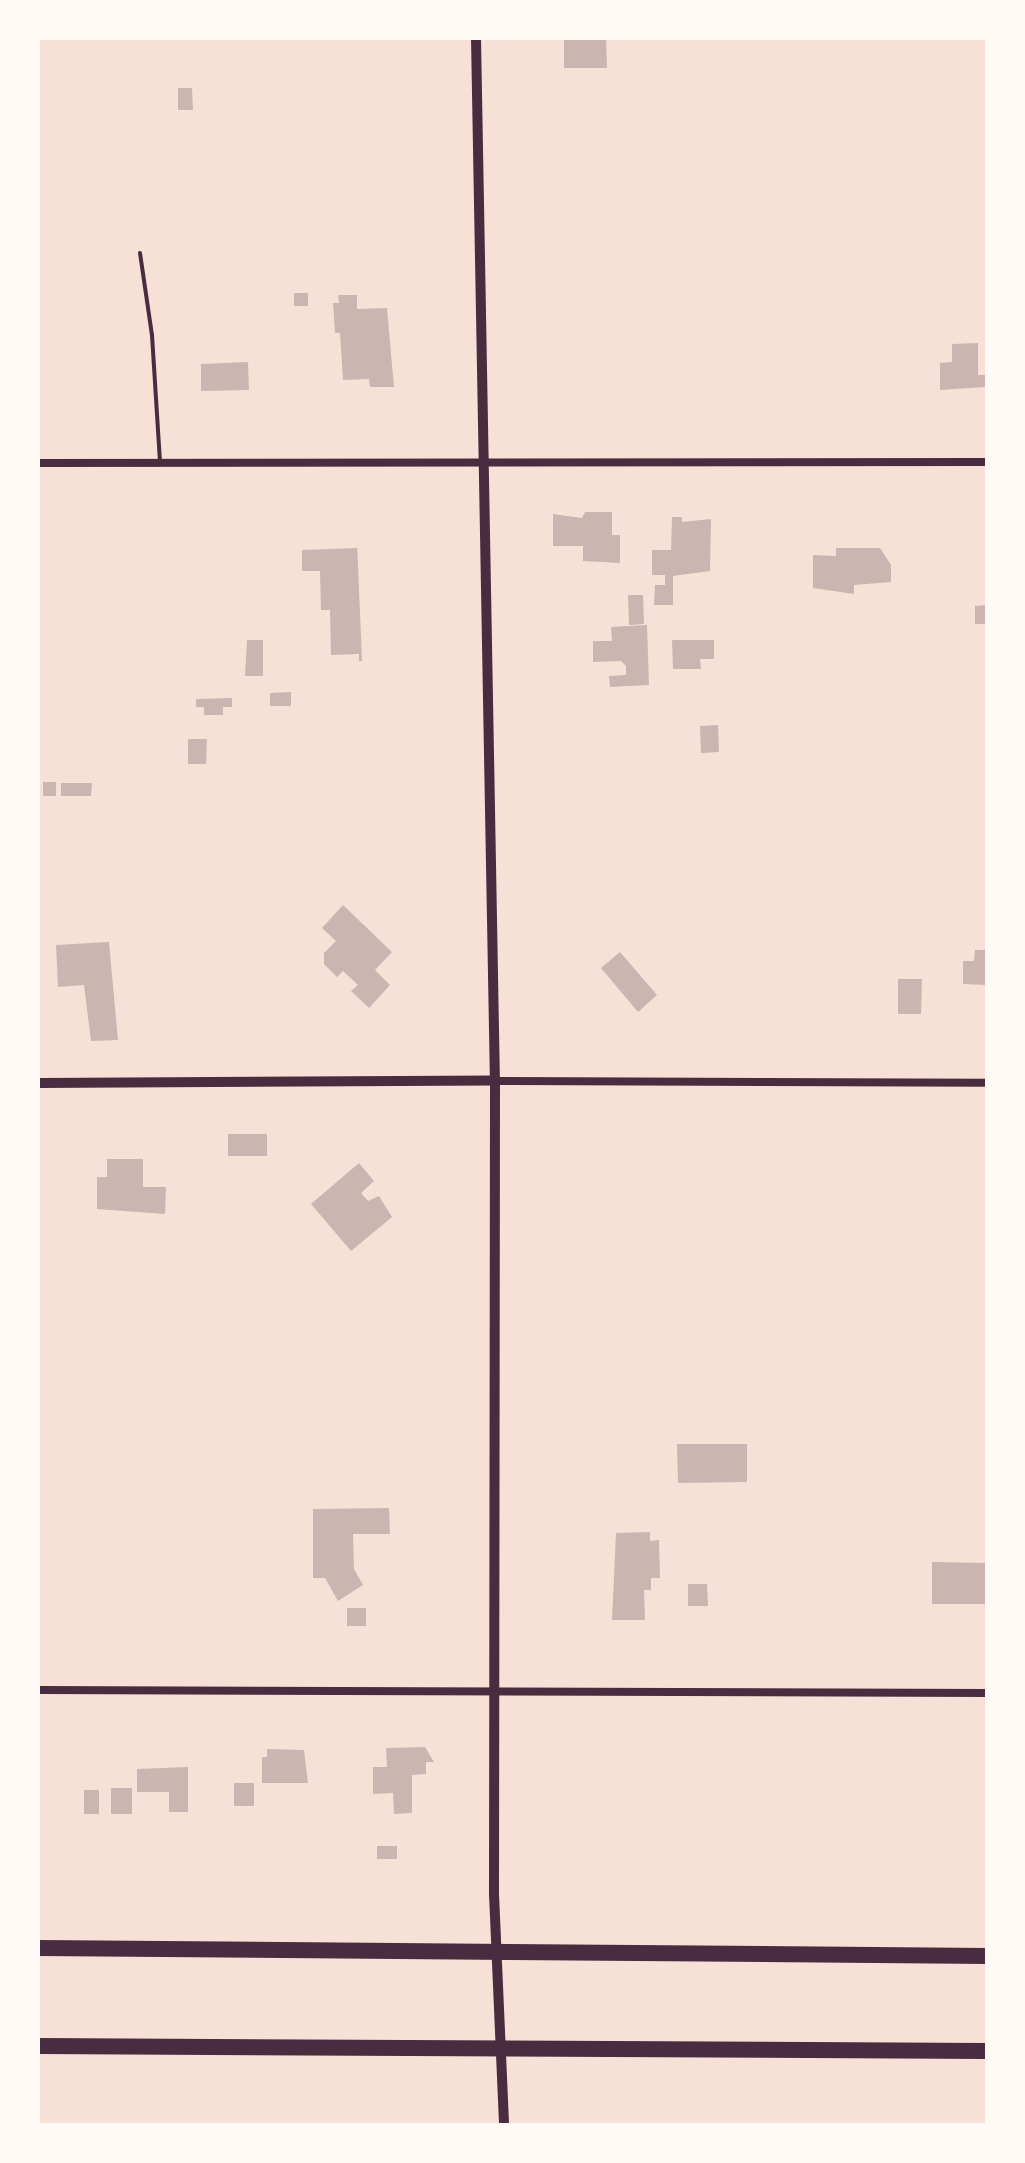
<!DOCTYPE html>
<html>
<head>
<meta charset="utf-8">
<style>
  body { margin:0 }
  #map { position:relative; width:1025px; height:2163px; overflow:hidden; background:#f7e1d7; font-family:"Roboto Condensed",sans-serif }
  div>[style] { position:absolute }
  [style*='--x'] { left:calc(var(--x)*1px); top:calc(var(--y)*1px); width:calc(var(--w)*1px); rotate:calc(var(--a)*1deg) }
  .building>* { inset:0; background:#ccb4b1 }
  .service>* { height:4px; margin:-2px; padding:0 2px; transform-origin:2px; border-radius:2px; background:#4a2c40 }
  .minor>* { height:8px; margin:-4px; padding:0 4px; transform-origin:4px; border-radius:4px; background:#4a2c40 }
  .tertiary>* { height:10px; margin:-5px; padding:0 5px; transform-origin:5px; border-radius:5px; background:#4a2c40 }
  .motorway>* { height:16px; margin:-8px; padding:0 8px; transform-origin:8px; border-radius:8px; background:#4a2c40 }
  span { translate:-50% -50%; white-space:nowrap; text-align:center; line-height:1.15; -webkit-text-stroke:8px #fffaf5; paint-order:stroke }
  .frame { position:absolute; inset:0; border:40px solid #fffaf5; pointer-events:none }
</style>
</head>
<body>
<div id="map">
  <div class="building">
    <div style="clip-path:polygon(564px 38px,606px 38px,607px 68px,564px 68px)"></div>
    <div style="clip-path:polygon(178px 88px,192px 88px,193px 110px,178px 110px)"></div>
    <div style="clip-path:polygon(294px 293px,308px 293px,308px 306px,294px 306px)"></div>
    <div style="clip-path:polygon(338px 295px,357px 295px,357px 309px,387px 308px,394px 387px,370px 387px,369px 379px,343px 380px,340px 333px,335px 333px,333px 303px,339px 303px)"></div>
    <div style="clip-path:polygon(978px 343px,978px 375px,985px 375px,985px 387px,940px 390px,940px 363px,952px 362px,952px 344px)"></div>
    <div style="clip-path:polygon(248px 362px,249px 390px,201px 391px,201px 364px)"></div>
    <div style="clip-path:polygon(585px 512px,612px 512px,612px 535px,620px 535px,620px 563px,583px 561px,583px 546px,553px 546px,553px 514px,582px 518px)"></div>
    <div style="clip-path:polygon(672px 517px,682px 517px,682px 522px,711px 519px,710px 571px,673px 576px,673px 605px,654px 605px,655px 585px,665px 585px,665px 575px,652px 575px,652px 550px,671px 550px)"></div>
    <div style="clip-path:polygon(357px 542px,362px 661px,359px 661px,359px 654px,331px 655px,330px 610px,321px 610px,320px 571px,302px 571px,302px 550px,357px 548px)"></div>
    <div style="clip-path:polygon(836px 548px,880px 548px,891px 565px,891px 582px,854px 585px,854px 594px,813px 588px,813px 555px,836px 556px)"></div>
    <div style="clip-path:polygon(628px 595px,643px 595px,644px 624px,629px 625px)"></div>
    <div style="clip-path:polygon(987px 605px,987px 624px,975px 624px,975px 606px)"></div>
    <div style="clip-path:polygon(647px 625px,649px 685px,610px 687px,609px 676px,626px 675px,626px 666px,621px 661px,593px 662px,593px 641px,612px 641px,611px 627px)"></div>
    <div style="clip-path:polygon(247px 640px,263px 640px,263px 676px,245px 676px)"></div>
    <div style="clip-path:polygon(672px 640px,714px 640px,714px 659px,700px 659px,701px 669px,673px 669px)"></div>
    <div style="clip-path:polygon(291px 692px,291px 706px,270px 706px,270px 693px)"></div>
    <div style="clip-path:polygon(232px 698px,232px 707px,223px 707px,223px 715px,204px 715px,204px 707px,196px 707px,196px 699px)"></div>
    <div style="clip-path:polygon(718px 725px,719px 752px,701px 753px,700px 726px)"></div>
    <div style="clip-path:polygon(188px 739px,207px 739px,206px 764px,188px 764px)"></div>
    <div style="clip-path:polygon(43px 782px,56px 782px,56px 796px,43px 796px)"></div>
    <div style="clip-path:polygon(61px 783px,92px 783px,91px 796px,61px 796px)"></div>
    <div style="clip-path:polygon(343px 905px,392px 952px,375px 970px,390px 985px,369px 1008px,351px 991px,358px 985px,343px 971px,337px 977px,324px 964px,324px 953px,336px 941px,322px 928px)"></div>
    <div style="clip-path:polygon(109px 942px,118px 1040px,91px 1041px,84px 985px,58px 987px,56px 945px)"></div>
    <div style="clip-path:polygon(975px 950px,987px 950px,987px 985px,963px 984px,963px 961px,974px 961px)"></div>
    <div style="clip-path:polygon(620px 952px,657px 995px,638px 1012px,601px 968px)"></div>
    <div style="clip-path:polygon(898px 979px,922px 979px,921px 1014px,898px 1014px)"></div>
    <div style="clip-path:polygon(228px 1134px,267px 1134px,267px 1156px,228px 1156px)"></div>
    <div style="clip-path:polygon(107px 1159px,143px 1159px,143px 1187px,166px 1187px,165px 1214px,97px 1209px,97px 1177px,107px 1177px)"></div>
    <div style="clip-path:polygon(359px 1163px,374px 1181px,361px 1193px,368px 1201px,379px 1196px,392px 1217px,351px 1251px,311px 1204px)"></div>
    <div style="clip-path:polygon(677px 1444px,747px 1444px,747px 1482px,678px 1483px)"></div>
    <div style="clip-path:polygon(389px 1508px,390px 1534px,353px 1534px,354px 1569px,363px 1585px,338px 1601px,325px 1578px,313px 1578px,313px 1509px)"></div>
    <div style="clip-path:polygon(650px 1532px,650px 1541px,659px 1540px,660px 1578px,651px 1578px,651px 1590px,644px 1590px,645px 1620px,612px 1620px,616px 1533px)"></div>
    <div style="clip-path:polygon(932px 1562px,987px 1563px,987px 1604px,932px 1604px)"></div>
    <div style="clip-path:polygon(688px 1584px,707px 1584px,708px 1606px,688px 1606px)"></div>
    <div style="clip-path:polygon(347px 1608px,366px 1608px,366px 1626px,347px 1626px)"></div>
    <div style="clip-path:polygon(425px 1747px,434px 1762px,426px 1762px,426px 1774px,412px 1775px,412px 1813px,394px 1814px,393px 1793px,373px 1794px,373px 1767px,387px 1767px,386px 1748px)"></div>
    <div style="clip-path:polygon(267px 1749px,304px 1750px,308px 1783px,262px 1783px,262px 1757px,267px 1757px)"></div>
    <div style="clip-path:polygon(188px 1767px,188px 1812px,169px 1812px,169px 1792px,137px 1792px,137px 1769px)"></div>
    <div style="clip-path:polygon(234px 1783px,254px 1783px,254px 1806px,234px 1806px)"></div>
    <div style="clip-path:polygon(111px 1788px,132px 1788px,132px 1814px,111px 1814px)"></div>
    <div style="clip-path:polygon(84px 1790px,99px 1790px,99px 1814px,84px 1814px)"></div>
    <div style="clip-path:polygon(377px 1846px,397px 1846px,397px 1859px,377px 1859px)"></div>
  </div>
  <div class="service">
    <div style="--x:140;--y:253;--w:83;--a:81.7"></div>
    <div style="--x:152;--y:335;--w:127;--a:86.4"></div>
  </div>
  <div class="minor">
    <div style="--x:38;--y:463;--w:949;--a:-0.06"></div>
    <div style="--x:495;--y:1081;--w:492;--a:0.2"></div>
    <div style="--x:38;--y:1690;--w:949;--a:0.18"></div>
  </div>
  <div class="tertiary">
    <div style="--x:476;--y:38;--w:1043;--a:88.96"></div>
    <div style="--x:495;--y:1081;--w:813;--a:90.07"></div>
    <div style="--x:494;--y:1894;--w:231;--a:87.5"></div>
    <div style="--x:38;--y:1083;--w:457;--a:-0.3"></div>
  </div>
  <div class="motorway">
    <div style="--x:38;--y:1948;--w:949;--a:0.48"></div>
    <div style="--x:38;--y:2046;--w:949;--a:0.3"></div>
  </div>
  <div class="frame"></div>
</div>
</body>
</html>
